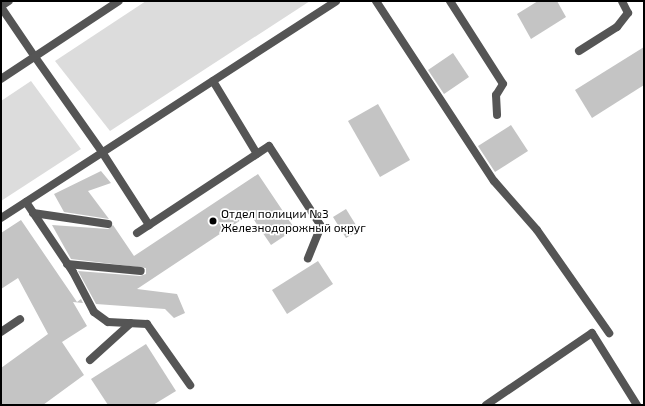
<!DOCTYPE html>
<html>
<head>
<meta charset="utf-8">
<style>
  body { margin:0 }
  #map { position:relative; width:645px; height:406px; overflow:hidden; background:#fff; font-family:"Exo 2",sans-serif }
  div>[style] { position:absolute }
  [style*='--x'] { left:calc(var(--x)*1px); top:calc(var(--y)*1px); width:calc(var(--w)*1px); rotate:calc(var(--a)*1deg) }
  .green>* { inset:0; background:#dcdcdc }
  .building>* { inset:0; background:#c4c4c4 }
  .service>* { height:8px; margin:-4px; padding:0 4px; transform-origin:4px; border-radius:4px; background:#555 }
  .minor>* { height:8px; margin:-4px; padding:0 4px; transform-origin:4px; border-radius:4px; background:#555 }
  .dots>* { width:11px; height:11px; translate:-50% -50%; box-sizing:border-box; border:2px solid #fff; border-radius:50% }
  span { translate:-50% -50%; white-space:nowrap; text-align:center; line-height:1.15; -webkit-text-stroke:3.5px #fff; paint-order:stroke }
  .poi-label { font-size:12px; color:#000 }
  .left { translate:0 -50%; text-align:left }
  .frame { position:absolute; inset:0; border:2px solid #000; pointer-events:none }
</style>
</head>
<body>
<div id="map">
  <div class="green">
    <div style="clip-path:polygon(146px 1px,310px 1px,110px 131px,55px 61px)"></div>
    <div style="clip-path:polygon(31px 81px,81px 149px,1px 201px,1px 101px)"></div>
  </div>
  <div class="building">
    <div style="clip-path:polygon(538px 1px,557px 1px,566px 17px,531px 39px,517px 14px)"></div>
    <div style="clip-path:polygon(644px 47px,644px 85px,592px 118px,575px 90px)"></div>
    <div style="clip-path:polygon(453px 53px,469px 77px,444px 94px,428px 70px)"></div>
    <div style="clip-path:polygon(378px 104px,410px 160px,380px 177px,348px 121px)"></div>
    <div style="clip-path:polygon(511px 125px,528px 151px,495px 172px,478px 146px)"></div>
    <div style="clip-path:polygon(101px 171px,111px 183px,88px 191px,109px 219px,64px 212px,54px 194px)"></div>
    <div style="clip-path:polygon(258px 174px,295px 229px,271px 245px,250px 214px,137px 289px,177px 294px,185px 313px,174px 318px,165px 309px,96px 304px,78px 271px,140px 276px,146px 274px,146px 268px,71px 259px,52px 225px,108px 229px,113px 225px,134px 256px)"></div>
    <div style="clip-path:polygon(346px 209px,359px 230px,346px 238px,333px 217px)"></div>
    <div style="clip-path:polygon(21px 220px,77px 302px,81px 299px,83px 303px,73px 302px,87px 326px,62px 342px,84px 375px,43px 405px,1px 405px,1px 368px,48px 334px,18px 278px,1px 289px,1px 233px)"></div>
    <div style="clip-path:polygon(318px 261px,333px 284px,287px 314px,272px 290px)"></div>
    <div style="clip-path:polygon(146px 344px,176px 391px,153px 405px,108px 405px,91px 379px)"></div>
  </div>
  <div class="service">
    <div style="--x:376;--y:1;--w:215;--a:56.8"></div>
    <div style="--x:494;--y:181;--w:65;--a:48.7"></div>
    <div style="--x:537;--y:230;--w:126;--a:55"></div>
    <div style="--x:450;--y:1;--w:98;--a:57.4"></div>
    <div style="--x:503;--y:84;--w:13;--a:122"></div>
    <div style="--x:496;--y:95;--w:20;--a:87"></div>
    <div style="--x:1;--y:6;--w:9;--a:-32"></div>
    <div style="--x:1;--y:7;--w:60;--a:55.8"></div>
    <div style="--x:579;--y:51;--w:45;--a:-32.3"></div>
    <div style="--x:617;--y:27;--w:18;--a:-52"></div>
    <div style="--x:628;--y:13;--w:13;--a:-117"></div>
    <div style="--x:213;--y:81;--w:85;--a:58.9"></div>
    <div style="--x:102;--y:152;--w:87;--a:57.2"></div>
    <div style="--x:26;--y:202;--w:84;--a:56.1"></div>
    <div style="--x:73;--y:272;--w:45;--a:62.3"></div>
    <div style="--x:94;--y:312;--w:17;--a:36"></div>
    <div style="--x:108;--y:322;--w:39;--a:3"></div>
    <div style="--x:147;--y:324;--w:75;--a:54.8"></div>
    <div style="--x:33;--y:213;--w:76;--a:8.3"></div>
    <div style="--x:137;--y:233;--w:158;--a:-33.4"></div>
    <div style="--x:269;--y:146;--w:95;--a:57"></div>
    <div style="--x:321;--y:226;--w:35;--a:112"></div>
    <div style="--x:67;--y:264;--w:74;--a:5.4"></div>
    <div style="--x:1;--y:332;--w:23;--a:-34"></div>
    <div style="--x:90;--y:360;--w:55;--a:-42.1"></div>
    <div style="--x:486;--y:405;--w:128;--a:-34.2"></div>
    <div style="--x:592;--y:333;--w:85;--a:58"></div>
  </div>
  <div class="minor">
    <div style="--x:35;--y:57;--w:116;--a:54.8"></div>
    <div style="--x:1;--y:79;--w:141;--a:-33.5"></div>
    <div style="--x:1;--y:218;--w:399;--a:-32.9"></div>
  </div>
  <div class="dots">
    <div style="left:213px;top:221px;background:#000"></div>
  </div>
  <div class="poi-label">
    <span class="left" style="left:221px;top:221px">Отдел полиции №3<br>Железнодорожный округ</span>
  </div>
  <div class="frame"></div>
</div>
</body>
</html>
